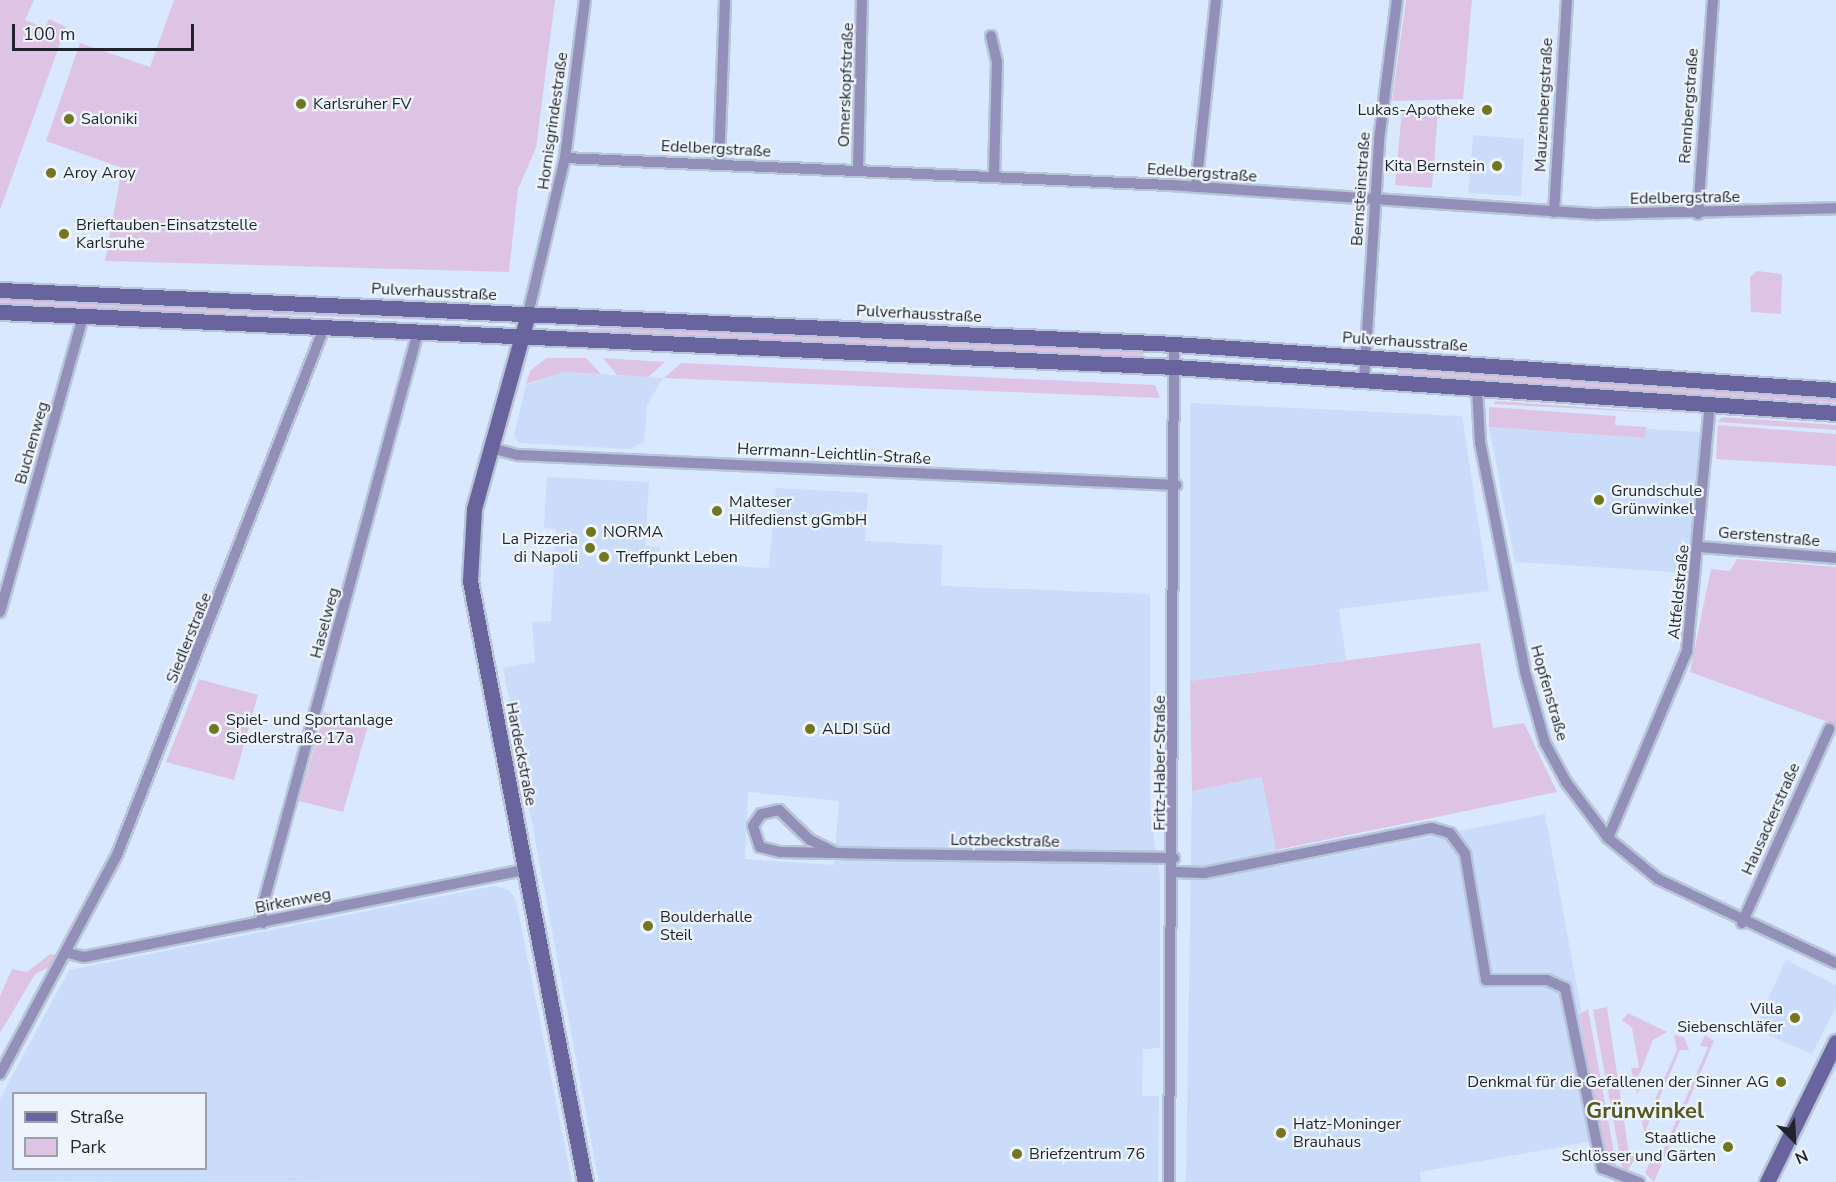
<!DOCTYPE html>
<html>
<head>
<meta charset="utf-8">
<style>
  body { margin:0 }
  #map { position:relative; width:1836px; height:1182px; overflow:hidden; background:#d9e8fe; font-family:"Nunito Sans",sans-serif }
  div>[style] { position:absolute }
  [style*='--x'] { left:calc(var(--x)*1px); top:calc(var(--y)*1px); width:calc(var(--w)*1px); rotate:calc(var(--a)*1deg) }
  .built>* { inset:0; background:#cadcf9 }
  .green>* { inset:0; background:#ddc4e5 }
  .roads { filter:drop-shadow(2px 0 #b8c5d8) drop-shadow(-2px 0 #b8c5d8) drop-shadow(0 2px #b8c5d8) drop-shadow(0 -2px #b8c5d8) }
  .street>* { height:10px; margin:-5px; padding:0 5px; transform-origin:5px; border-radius:5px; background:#928fb8 }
  .secondary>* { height:15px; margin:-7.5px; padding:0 7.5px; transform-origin:7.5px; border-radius:7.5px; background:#6a649e }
  .dots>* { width:16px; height:16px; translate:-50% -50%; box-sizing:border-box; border:3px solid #eef4fd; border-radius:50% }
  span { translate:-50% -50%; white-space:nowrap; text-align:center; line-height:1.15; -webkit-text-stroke:4.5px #eef4fd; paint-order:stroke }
  .street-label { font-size:16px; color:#1f242c }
  .poi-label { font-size:16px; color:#1f242c }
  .left { translate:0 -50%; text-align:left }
  .right { translate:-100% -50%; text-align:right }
  .district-label { font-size:22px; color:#56581d; font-weight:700 }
  .legend { position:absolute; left:12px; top:1092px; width:195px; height:78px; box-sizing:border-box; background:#eef4fd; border:2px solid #9ba1a9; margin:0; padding:8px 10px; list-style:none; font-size:18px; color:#1f242c }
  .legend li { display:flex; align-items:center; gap:12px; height:30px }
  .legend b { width:30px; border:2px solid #9ba1a9 }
  .north { position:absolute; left:1764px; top:1110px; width:60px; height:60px; -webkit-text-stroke:4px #eef4fd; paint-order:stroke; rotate:156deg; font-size:16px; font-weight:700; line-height:24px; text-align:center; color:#1f242c }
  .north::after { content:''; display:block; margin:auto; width:21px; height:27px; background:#1f242c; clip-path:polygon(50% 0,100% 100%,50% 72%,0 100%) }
  .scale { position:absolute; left:12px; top:24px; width:182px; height:27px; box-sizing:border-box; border:3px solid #1f242c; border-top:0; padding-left:8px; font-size:18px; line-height:21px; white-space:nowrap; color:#1f242c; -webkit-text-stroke:4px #eef4fd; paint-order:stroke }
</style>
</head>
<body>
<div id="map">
  <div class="built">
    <div style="clip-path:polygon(1473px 135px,1524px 139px,1521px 196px,1468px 193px)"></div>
    <div style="clip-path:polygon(563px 372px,663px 378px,647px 405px,644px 442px,630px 449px,519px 443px,514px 435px,526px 385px)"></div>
    <div style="clip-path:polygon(1190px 403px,1462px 416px,1489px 591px,1339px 609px,1346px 660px,1190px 681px)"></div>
    <div style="clip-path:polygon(1489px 427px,1645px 438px,1646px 429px,1700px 432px,1689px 573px,1515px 562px)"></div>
    <div style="clip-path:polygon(evenodd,547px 477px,649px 482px,645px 546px,660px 547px,660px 561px,769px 568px,776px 488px,868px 493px,865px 541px,942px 545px,941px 586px,1150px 594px,1150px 810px,1160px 878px,1160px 1048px,1143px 1049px,1142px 1096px,1159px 1096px,1158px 1182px,599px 1182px,503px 668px,535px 662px,532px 622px,551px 621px,556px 529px,544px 528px,547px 477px,748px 792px,839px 801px,834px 865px,745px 859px,748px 792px)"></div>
    <div style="clip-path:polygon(1263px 777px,1280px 866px,1545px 814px,1605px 1139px,1420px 1172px,1421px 1182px,1186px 1182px,1192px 791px)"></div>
    <div style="clip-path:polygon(evenodd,494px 886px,509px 890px,516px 900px,572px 1182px,0 1181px,0 1099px,69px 970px,494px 886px,14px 1094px,206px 1094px,206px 1168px,14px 1168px,14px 1094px)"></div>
    <div style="clip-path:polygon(1786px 960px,1836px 985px,1836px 1007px,1812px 1054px,1754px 1029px)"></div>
  </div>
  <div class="green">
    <div style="clip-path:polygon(0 0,34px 0,25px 20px,45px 28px,49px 19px,66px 27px,0 210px)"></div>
    <div style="clip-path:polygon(174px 0,555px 0,536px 148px,518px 189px,509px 272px,105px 261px,122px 168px,46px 141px,80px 43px,150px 67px)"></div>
    <div style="clip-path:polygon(1406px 0,1472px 0,1463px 99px,1392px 101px)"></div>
    <div style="clip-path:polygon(1402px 110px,1438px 113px,1432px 188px,1395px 185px)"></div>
    <div style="clip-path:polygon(1757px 271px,1782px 274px,1781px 314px,1751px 312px,1750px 277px)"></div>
    <div style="clip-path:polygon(0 297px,490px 319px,490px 322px,0 306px)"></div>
    <div style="clip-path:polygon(690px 328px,1144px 349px,1143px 358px,564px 329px)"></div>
    <div style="clip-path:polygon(546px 358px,586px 358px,601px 374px,564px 372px,526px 384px,530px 371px)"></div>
    <div style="clip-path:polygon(603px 358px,665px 362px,648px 377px,617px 375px)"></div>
    <div style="clip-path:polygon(681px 363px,1155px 385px,1160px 398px,664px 378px)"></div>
    <div style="clip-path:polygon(1397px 366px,1836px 397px,1836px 403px,1397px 376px)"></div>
    <div style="clip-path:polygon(1496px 401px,1699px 415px,1700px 415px,1493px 404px)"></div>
    <div style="clip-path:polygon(1489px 407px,1616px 416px,1615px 425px,1646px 427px,1645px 438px,1489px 427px)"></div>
    <div style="clip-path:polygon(1722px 417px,1836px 425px,1836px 430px,1718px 422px)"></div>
    <div style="clip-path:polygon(1718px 425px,1836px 434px,1836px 466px,1716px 459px)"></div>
    <div style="clip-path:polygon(1737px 559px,1836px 567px,1836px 725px,1690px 672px,1711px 569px,1730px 571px)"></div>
    <div style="clip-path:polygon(1480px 643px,1493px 728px,1524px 723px,1557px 792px,1276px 850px,1262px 777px,1192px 791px,1190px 681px)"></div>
    <div style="clip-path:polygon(199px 679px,258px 695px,234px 780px,166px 762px)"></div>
    <div style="clip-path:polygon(324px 712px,368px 726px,343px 812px,299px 801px)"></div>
    <div style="clip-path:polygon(50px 954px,57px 955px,51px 966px,35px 974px,0 1033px,0 996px,12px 969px,27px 972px)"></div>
    <div style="clip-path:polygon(1607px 1007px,1629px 1154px,1639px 1152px,1628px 1170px,1622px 1167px,1593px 1010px)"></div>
    <div style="clip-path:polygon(1588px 1009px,1616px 1164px,1615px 1167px,1604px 1156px,1579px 1015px)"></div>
    <div style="clip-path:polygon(1628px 1013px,1667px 1032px,1653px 1040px,1636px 1083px,1644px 1085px,1637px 1093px,1631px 1068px,1639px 1068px,1632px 1028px,1622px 1020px)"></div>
    <div style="clip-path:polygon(1674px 1035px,1684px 1037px,1689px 1050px,1680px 1050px,1646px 1129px,1652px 1136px,1647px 1140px,1640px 1116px,1648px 1115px,1677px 1050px)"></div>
    <div style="clip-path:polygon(1705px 1035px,1714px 1041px,1654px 1182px,1645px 1173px,1651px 1159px,1660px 1158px,1708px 1047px,1700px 1046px)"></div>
  </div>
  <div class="roads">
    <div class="street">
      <div style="--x:991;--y:36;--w:27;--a:77"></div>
      <div style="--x:997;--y:62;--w:114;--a:91.5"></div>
      <div style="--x:565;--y:158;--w:606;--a:2.56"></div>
      <div style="--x:1170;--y:185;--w:429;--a:3.9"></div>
      <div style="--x:1598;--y:214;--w:238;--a:-1.4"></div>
      <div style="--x:719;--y:164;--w:164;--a:-87.9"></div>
      <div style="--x:858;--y:171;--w:171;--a:-88.7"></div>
      <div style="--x:1196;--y:187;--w:188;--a:-83.9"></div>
      <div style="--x:1554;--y:212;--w:212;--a:-86.5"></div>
      <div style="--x:1698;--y:214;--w:215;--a:-86"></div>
      <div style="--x:528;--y:314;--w:160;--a:-76.7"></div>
      <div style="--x:565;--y:158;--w:159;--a:-82.8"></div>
      <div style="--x:1364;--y:381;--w:241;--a:-86.4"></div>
      <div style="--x:1379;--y:140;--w:141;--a:-82.7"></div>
      <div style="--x:1477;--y:388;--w:54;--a:86.8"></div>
      <div style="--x:1480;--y:442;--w:234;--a:78.9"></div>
      <div style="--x:1525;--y:672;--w:74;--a:74.3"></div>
      <div style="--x:1545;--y:743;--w:44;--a:61.7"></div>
      <div style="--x:1566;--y:782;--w:70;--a:53.1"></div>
      <div style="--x:1608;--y:838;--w:65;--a:39.4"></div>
      <div style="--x:1658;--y:879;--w:197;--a:25.3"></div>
      <div style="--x:491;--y:448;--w:28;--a:15"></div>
      <div style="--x:518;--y:455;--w:659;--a:2.61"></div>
      <div style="--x:1699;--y:547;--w:137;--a:4.6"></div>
      <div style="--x:0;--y:612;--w:306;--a:-74.3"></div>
      <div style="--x:1608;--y:838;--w:203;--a:-67.1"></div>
      <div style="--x:1687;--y:651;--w:248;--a:-84.7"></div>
      <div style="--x:836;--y:853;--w:29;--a:-153"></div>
      <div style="--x:810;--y:840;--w:43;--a:-135.9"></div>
      <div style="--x:779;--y:810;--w:18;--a:167"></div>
      <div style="--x:761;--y:814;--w:14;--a:124"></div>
      <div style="--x:753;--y:826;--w:22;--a:72"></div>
      <div style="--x:760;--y:847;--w:21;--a:14"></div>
      <div style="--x:780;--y:852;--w:56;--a:1"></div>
      <div style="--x:836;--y:853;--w:45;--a:1.3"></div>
      <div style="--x:881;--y:854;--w:293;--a:0.8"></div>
      <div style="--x:1174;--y:872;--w:30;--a:2"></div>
      <div style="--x:1204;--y:873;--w:232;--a:-11.2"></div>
      <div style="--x:1432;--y:828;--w:19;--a:16"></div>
      <div style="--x:1450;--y:833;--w:26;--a:54"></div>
      <div style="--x:1465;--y:854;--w:128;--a:80.5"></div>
      <div style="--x:1486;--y:980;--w:61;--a:0"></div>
      <div style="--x:1547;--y:980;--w:20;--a:24"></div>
      <div style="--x:1565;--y:988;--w:184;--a:78.4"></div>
      <div style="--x:1602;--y:1168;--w:40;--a:21"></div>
      <div style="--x:263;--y:923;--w:11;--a:-100"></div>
      <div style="--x:261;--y:912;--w:601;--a:-74.85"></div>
      <div style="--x:1742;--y:923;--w:213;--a:-65.8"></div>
      <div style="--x:68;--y:953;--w:16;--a:14"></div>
      <div style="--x:84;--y:957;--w:449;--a:-11.2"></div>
      <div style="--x:0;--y:1074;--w:248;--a:-61.9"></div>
      <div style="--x:117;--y:855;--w:566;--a:-68.56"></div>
      <div style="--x:1169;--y:1182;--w:838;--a:-89.66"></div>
    </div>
    <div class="secondary">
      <div style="--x:0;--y:290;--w:1175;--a:2.63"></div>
      <div style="--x:1174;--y:344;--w:664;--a:3.97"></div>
      <div style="--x:0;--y:312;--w:1175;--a:2.68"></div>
      <div style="--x:1174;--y:367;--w:664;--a:3.97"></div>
      <div style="--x:528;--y:314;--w:202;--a:105.5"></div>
      <div style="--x:474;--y:509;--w:72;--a:93.2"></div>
      <div style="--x:470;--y:581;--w:612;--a:79.17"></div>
      <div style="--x:1767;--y:1182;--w:156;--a:-63.8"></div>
    </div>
  </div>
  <div class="dots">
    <div style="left:301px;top:104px;background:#74761d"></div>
    <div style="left:1487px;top:110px;background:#74761d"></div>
    <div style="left:69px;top:119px;background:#74761d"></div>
    <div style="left:1497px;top:166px;background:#74761d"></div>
    <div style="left:51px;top:173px;background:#74761d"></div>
    <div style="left:64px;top:234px;background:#74761d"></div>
    <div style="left:1599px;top:500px;background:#74761d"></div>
    <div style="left:717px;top:511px;background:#74761d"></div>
    <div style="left:591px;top:532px;background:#74761d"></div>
    <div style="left:590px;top:548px;background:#74761d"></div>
    <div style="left:604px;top:557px;background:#74761d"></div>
    <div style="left:214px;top:729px;background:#74761d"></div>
    <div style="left:810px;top:729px;background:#74761d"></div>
    <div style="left:648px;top:926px;background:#74761d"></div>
    <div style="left:1795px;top:1018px;background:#74761d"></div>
    <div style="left:1781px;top:1082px;background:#74761d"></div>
    <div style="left:1281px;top:1133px;background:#74761d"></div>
    <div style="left:1728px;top:1147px;background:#74761d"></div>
    <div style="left:1017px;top:1154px;background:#74761d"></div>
  </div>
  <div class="street-label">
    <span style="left:846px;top:85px;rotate:-88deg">Omerskopfstraße</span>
    <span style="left:1544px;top:105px;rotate:-87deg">Mauzenbergstraße</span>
    <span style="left:1689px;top:106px;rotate:-86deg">Rennbergstraße</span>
    <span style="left:553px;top:121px;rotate:-82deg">Hornisgrindestraße</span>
    <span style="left:716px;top:149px;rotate:3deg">Edelbergstraße</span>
    <span style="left:1202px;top:173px;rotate:4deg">Edelbergstraße</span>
    <span style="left:1361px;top:189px;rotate:-86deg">Bernsteinstraße</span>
    <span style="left:1685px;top:198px;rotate:-1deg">Edelbergstraße</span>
    <span style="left:434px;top:292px;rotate:3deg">Pulverhausstraße</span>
    <span style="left:919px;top:314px;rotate:3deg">Pulverhausstraße</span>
    <span style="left:1405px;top:342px;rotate:4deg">Pulverhausstraße</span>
    <span style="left:32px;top:443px;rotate:-74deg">Buchenweg</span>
    <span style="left:834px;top:454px;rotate:3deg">Herrmann-Leichtlin-Straße</span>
    <span style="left:1769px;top:537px;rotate:5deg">Gerstenstraße</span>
    <span style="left:1679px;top:592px;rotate:-84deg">Altfeldstraße</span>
    <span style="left:325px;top:623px;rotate:-75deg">Haselweg</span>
    <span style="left:189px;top:638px;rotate:-68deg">Siedlerstraße</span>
    <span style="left:1549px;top:693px;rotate:74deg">Hopfenstraße</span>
    <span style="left:521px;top:754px;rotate:79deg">Hardeckstraße</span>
    <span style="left:1160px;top:763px;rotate:-90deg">Fritz-Haber-Straße</span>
    <span style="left:1771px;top:819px;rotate:-66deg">Hausackerstraße</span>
    <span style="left:1005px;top:841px;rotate:1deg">Lotzbeckstraße</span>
    <span style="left:293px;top:901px;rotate:-11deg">Birkenweg</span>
  </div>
  <div class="poi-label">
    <span class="left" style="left:313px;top:104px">Karlsruher FV</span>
    <span class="right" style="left:1475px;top:110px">Lukas-Apotheke</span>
    <span class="left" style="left:81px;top:119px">Saloniki</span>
    <span class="right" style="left:1485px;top:166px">Kita Bernstein</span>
    <span class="left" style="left:63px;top:173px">Aroy Aroy</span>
    <span class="left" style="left:76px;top:234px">Brieftauben-Einsatzstelle<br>Karlsruhe</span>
    <span class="left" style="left:1611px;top:500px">Grundschule<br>Grünwinkel</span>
    <span class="left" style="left:729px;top:511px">Malteser<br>Hilfedienst gGmbH</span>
    <span class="left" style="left:603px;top:532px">NORMA</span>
    <span class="right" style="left:578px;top:548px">La Pizzeria<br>di Napoli</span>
    <span class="left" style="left:616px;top:557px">Treffpunkt Leben</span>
    <span class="left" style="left:226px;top:729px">Spiel- und Sportanlage<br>Siedlerstraße 17a</span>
    <span class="left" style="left:822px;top:729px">ALDI Süd</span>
    <span class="left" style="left:660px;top:926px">Boulderhalle<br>Steil</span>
    <span class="right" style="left:1783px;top:1018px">Villa<br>Siebenschläfer</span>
    <span class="right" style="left:1769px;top:1082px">Denkmal für die Gefallenen der Sinner AG</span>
    <span class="left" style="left:1293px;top:1133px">Hatz-Moninger<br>Brauhaus</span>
    <span class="right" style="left:1716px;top:1147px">Staatliche<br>Schlösser und Gärten</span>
    <span class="left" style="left:1029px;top:1154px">Briefzentrum 76</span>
  </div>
  <div class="district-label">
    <span style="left:1645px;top:1112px">Grünwinkel</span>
  </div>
  <ul class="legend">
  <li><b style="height:8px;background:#6a649e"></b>Straße</li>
  <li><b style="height:16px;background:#ddc4e5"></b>Park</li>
  </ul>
  <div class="north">N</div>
  <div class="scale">100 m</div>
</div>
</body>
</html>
